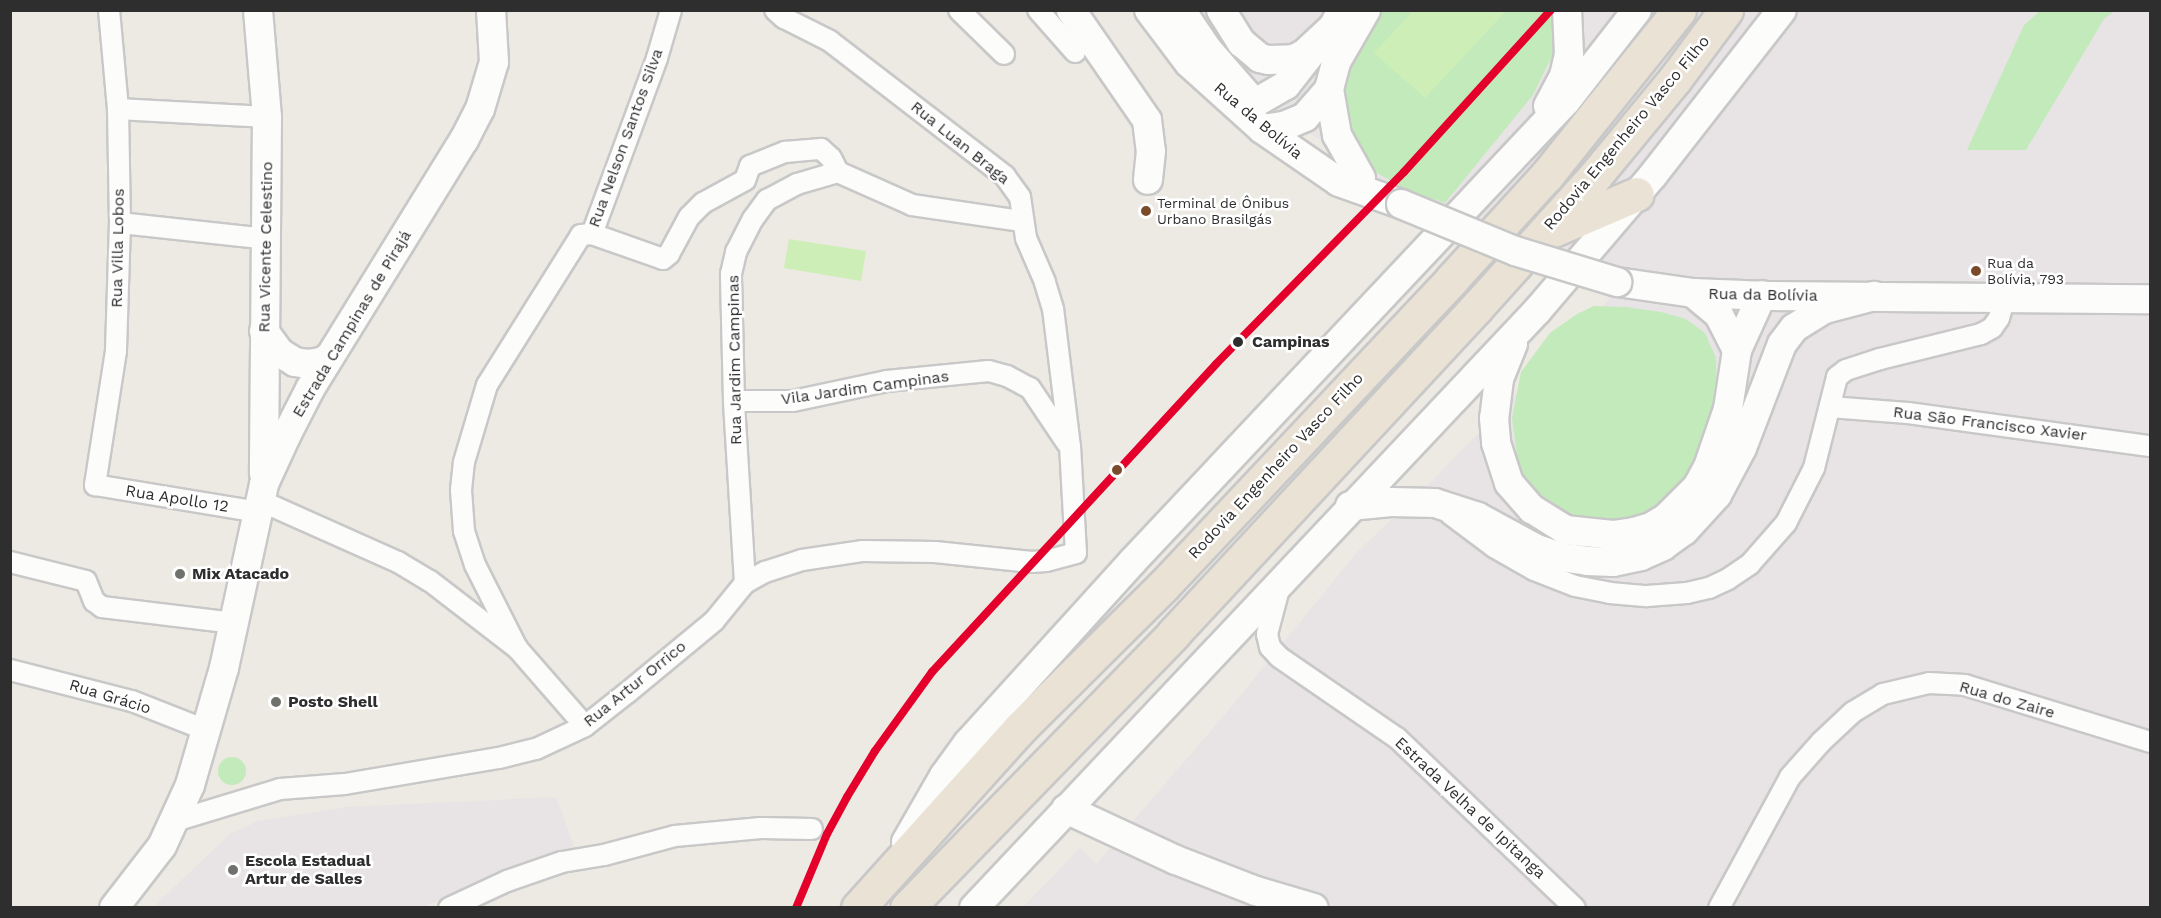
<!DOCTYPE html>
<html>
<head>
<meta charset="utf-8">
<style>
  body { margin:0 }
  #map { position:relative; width:2161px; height:918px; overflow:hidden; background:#eceae3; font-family:"Work Sans",sans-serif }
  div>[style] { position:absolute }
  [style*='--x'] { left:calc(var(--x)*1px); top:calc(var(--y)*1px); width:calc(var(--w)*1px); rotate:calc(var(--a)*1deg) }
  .industrial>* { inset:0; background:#e8e4e6 }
  .green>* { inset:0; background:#c3eaba }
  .round { border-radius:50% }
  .pitch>* { inset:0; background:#ceeeb7 }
  .roads { filter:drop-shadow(2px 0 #c9c8c8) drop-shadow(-2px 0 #c9c8c8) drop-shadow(0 2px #c9c8c8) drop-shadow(0 -2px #c9c8c8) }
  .street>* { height:20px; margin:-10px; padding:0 10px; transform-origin:10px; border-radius:10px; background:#fcfcfb }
  .secondary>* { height:28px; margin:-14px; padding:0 14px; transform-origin:14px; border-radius:14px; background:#fcfcfb }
  .highway>* { height:33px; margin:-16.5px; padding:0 16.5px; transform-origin:16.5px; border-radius:16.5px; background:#eae3d5 }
  .bridges { filter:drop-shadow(2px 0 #c9c8c8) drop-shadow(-2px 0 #c9c8c8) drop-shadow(0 2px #c9c8c8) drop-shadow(0 -2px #c9c8c8) }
  .secondary-bridge>* { height:28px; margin:-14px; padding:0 14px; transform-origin:14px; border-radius:14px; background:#fcfcfb }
  .metro-1>* { height:8px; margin:-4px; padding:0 4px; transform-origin:4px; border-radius:4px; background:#e4002b }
  .dots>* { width:16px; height:16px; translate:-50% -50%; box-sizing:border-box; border:3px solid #fff; border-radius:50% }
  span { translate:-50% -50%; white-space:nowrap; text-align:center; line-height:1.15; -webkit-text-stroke:5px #fff; paint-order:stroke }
  .bus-label { font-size:14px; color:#2e2e2e }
  .left { translate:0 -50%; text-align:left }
  .street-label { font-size:16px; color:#2e2e2e }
  .stop-label { font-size:16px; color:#2e2e2e; font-weight:700 }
  .poi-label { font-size:16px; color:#2e2e2e; font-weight:700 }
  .frame { position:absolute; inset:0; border:12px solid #2e2e2e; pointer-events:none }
</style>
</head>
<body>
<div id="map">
  <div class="industrial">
    <div style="clip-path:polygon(1175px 11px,2150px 11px,2150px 907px,1022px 908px,1080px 848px,1096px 864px,1231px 707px,1357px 552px,1426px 487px,1609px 299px,1626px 268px,1484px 223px,1374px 177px,1284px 115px,1219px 62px)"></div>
    <div style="clip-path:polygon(556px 797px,575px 849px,422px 907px,152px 908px,230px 834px,258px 821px,346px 807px)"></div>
  </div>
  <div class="green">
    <div style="clip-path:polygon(1379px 11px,1552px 11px,1555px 23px,1553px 54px,1533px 95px,1445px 203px,1407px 190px,1377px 173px,1355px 153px,1338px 120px,1347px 60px)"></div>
    <div style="clip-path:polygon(2040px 11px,2115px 11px,2104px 19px,2026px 150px,1967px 150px,2024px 25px)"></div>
    <div style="clip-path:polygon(1594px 306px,1626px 307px,1661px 312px,1686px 319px,1705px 333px,1716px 358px,1717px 394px,1710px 432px,1696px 464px,1667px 498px,1642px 518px,1584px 525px,1537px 496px,1524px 477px,1517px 456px,1512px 418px,1521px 372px,1550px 333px,1577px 314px)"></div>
    <div class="round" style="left:218px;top:757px;width:28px;height:28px"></div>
  </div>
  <div class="pitch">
    <div style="clip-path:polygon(1413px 11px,1413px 10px,1506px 11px,1425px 98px,1374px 53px)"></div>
    <div style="clip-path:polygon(789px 239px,866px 251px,861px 281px,784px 268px)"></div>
  </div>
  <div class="roads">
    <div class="street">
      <div style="--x:109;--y:10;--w:99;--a:84.8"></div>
      <div style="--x:118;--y:109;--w:114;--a:89"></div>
      <div style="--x:120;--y:223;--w:128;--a:91.8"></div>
      <div style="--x:116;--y:351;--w:136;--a:98.9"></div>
      <div style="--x:95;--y:485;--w:165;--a:9.4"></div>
      <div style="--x:959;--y:10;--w:63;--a:44.4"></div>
      <div style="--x:1038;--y:10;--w:56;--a:48.6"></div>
      <div style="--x:118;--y:109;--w:149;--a:3.1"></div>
      <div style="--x:120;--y:223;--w:149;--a:6.2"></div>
      <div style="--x:592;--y:234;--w:188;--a:-69.7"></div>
      <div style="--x:657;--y:58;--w:50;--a:-73.7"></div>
      <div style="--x:734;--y:401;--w:59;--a:0"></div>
      <div style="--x:793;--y:401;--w:96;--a:-12"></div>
      <div style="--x:887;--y:381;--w:102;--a:-5.6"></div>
      <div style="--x:989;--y:371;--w:19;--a:16"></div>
      <div style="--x:1007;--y:376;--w:26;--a:28"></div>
      <div style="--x:1030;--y:388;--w:66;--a:56.1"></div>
      <div style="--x:1830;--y:407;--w:78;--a:4.4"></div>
      <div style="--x:1908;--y:413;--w:244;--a:7.8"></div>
      <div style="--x:261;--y:501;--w:150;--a:24"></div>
      <div style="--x:398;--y:562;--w:37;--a:31"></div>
      <div style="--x:430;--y:581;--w:110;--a:37.6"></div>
      <div style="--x:517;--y:648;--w:103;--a:48.9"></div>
      <div style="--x:1450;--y:514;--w:55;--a:36.9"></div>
      <div style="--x:1494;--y:547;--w:46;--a:29.9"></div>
      <div style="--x:1534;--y:570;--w:44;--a:21.3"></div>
      <div style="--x:1575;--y:586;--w:36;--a:11"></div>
      <div style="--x:1610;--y:593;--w:37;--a:5"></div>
      <div style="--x:1647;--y:596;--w:40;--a:-4.3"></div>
      <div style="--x:1687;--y:593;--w:23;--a:-13"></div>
      <div style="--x:1709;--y:588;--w:21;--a:-25"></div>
      <div style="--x:1728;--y:579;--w:27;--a:-34"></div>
      <div style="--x:1750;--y:564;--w:55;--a:-48.7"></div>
      <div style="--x:1786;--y:523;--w:62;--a:-63"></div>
      <div style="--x:1814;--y:468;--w:94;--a:-75.8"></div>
      <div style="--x:1837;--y:377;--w:11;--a:-38"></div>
      <div style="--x:1846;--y:370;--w:36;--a:-18"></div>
      <div style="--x:1880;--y:359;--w:104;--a:-13.9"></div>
      <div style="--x:1981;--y:334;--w:13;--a:-29"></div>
      <div style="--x:1992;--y:328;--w:12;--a:-55"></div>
      <div style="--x:1999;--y:318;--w:22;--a:-74"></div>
      <div style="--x:10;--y:562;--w:78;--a:14"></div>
      <div style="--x:86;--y:581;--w:22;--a:68"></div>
      <div style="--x:94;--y:601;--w:10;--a:37"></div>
      <div style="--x:102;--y:607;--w:133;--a:6.9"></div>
      <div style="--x:745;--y:583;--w:182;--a:-93.5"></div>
      <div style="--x:734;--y:401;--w:127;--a:-91.4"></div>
      <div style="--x:731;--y:274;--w:23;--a:-77"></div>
      <div style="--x:736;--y:252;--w:37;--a:-63"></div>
      <div style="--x:753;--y:219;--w:24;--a:-54"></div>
      <div style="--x:767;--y:200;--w:34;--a:-28"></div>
      <div style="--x:797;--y:184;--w:43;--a:-16.3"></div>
      <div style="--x:838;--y:172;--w:81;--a:24"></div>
      <div style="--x:912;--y:205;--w:111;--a:8.3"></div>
      <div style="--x:1279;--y:589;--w:47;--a:104.9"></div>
      <div style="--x:1267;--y:634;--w:13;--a:77"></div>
      <div style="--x:1270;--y:647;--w:13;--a:48"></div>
      <div style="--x:1279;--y:657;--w:143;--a:34.5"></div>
      <div style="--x:1397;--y:738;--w:246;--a:43.7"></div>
      <div style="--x:517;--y:648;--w:93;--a:-116.8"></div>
      <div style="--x:475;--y:565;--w:36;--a:-108"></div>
      <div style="--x:464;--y:531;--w:41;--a:-94.2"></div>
      <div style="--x:461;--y:490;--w:28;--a:-84"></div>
      <div style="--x:464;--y:462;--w:80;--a:-73.4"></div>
      <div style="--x:487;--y:385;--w:177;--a:-57.9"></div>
      <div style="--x:581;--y:235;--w:11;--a:-5"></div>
      <div style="--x:592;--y:234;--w:75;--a:19.4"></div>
      <div style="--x:663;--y:259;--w:8;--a:-40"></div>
      <div style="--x:669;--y:254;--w:42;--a:-61.6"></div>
      <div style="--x:689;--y:217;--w:20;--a:-45"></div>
      <div style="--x:703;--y:203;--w:48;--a:-28.7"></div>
      <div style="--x:745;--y:180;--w:15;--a:-70"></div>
      <div style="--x:750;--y:166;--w:38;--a:-22"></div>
      <div style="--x:785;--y:152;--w:36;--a:-5"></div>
      <div style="--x:821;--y:149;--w:13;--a:42"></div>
      <div style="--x:831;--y:158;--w:16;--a:63"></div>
      <div style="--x:10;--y:670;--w:126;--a:14.3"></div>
      <div style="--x:132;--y:701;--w:82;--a:21.5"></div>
      <div style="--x:175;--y:821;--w:110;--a:-16.9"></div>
      <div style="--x:280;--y:789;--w:65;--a:-4.4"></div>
      <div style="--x:345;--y:784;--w:156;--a:-9.6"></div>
      <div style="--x:499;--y:758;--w:38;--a:-14"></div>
      <div style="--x:536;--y:749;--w:54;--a:-25.1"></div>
      <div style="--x:585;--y:726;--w:53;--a:-38.2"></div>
      <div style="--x:627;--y:693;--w:113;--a:-39.6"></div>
      <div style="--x:714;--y:621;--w:49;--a:-50.8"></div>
      <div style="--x:745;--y:583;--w:23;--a:-29"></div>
      <div style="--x:765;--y:572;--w:39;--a:-18"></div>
      <div style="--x:802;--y:560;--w:62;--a:-8.4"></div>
      <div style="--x:863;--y:551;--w:72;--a:0.8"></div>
      <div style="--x:935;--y:552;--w:97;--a:5.9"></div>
      <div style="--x:1031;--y:562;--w:15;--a:-4"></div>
      <div style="--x:1046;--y:561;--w:31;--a:-15"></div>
      <div style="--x:1076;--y:553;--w:106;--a:-93.2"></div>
      <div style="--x:1070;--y:447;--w:139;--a:-97"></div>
      <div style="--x:1053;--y:309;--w:28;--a:-107"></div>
      <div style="--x:1045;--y:282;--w:48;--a:-113.4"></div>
      <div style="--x:1026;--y:238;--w:41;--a:-98.3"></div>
      <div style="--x:1020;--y:197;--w:26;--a:-126"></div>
      <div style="--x:1005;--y:176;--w:221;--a:-142.4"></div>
      <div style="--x:830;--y:41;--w:51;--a:-153.4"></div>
      <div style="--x:784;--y:18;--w:12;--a:-138"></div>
      <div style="--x:449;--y:908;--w:64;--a:-25"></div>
      <div style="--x:507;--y:881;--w:58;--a:-19.1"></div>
      <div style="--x:562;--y:862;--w:43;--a:-9.5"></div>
      <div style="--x:604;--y:855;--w:73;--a:-15"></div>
      <div style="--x:675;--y:836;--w:86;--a:-5.3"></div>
      <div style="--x:761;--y:828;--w:51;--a:1.1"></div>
      <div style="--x:1719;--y:908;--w:149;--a:-61.5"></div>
      <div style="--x:1790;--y:777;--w:47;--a:-48.5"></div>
      <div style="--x:1821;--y:742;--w:44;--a:-43.2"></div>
      <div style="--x:1853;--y:712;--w:35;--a:-31"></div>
      <div style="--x:1883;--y:694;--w:47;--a:-13.4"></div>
      <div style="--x:1929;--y:683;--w:36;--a:3"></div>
      <div style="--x:1965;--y:685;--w:194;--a:17.1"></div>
    </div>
    <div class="secondary">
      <div style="--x:258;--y:10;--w:107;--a:85.2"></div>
      <div style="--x:267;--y:117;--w:356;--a:90.5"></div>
      <div style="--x:1071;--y:10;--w:134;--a:55.4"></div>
      <div style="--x:1147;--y:120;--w:31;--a:83"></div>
      <div style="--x:1151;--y:151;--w:29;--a:96"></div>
      <div style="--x:1149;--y:10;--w:66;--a:53"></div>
      <div style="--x:1189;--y:63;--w:98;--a:42.1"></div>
      <div style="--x:1262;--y:129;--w:93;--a:34.5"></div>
      <div style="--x:1339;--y:182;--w:66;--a:19.5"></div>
      <div style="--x:1181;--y:10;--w:48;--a:56"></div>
      <div style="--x:1208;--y:50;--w:61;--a:49"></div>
      <div style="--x:1221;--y:10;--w:39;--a:58"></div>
      <div style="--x:1242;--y:43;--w:23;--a:40"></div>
      <div style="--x:1260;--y:58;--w:9;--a:13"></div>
      <div style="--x:1269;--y:60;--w:25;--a:-2"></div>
      <div style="--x:1294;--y:59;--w:11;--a:-27"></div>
      <div style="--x:1304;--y:54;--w:40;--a:-43"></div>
      <div style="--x:1333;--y:27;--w:19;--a:-62"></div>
      <div style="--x:1255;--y:103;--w:36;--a:-30"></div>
      <div style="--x:1286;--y:85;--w:47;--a:-51.9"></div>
      <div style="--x:1548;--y:106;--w:34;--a:-62"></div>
      <div style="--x:1564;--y:76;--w:22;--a:-77"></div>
      <div style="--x:1569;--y:55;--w:45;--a:-92.5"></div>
      <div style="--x:1262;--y:129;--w:22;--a:-8"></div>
      <div style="--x:1284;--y:126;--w:23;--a:-23"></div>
      <div style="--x:1305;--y:117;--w:37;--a:-49"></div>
      <div style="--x:1361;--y:178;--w:49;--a:-119.2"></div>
      <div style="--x:1337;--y:135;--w:47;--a:-99.9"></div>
      <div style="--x:1329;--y:89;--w:28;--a:-75"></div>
      <div style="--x:1336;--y:62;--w:60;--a:-60"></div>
      <div style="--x:1617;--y:282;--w:77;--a:8.2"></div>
      <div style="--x:1693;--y:293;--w:76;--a:2.3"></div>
      <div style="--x:1769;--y:296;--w:381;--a:0.5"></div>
      <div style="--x:1693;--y:293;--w:34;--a:40"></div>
      <div style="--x:1719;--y:315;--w:39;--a:63"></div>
      <div style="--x:264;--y:331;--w:26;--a:54"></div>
      <div style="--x:279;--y:352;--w:19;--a:32"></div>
      <div style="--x:295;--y:362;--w:12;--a:9"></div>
      <div style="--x:307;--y:364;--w:15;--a:-8"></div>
      <div style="--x:322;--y:362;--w:9;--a:-36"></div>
      <div style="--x:1513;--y:344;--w:38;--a:112"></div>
      <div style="--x:1499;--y:379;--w:39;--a:97"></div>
      <div style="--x:1494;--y:418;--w:25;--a:85"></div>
      <div style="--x:1496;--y:443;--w:42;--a:72"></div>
      <div style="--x:1509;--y:483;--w:35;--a:49"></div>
      <div style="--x:1532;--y:509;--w:39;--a:32"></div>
      <div style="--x:1565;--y:530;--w:48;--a:5.9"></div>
      <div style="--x:1613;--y:535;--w:21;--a:-8"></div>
      <div style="--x:1634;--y:532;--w:18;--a:-16"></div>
      <div style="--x:1651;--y:527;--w:17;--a:-31"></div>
      <div style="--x:1666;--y:518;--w:44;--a:-45"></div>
      <div style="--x:1697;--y:487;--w:23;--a:-61"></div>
      <div style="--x:1708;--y:467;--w:61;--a:-71"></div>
      <div style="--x:1728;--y:409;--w:60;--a:-81.3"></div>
      <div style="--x:1737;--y:350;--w:60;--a:-65.6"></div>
      <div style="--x:1350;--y:506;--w:41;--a:-5.6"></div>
      <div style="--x:1391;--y:502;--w:44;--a:1.3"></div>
      <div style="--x:1435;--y:503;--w:45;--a:18"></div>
      <div style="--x:1478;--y:517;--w:67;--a:28.5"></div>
      <div style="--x:1537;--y:549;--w:24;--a:19"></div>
      <div style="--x:1560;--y:557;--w:27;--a:8"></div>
      <div style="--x:1587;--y:561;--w:26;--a:2"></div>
      <div style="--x:1613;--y:562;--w:29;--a:-12"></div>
      <div style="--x:1641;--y:556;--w:24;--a:-24"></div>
      <div style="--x:1663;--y:546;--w:26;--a:-36"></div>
      <div style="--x:1684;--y:531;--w:49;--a:-47.5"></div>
      <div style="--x:1717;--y:495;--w:53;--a:-62"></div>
      <div style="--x:1742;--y:448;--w:111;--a:-69"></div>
      <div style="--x:1782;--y:344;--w:20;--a:-53"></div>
      <div style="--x:1794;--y:328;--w:36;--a:-32"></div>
      <div style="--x:1825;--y:309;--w:51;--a:-14.9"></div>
      <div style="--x:1066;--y:809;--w:121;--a:24.9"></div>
      <div style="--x:1176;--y:860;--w:86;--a:21.2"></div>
      <div style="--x:1256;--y:891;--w:60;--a:16.3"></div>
      <div style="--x:906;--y:842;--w:76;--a:-60.1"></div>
      <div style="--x:944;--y:776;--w:41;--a:-54"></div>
      <div style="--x:968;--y:743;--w:244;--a:-47.8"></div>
      <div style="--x:1132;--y:562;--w:633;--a:-46.73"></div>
      <div style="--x:1566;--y:101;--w:115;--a:-52"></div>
      <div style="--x:114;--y:908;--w:78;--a:-52.3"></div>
      <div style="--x:162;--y:846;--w:67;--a:-65.3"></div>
      <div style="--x:190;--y:785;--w:122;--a:-73.8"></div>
      <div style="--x:224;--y:668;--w:188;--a:-77.7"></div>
      <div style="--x:264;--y:484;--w:53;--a:-65.4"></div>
      <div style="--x:286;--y:436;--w:53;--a:-62.9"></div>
      <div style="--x:310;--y:389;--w:293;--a:-58.3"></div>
      <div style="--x:464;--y:140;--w:35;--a:-63"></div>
      <div style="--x:480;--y:109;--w:49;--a:-73.4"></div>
      <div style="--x:494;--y:62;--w:52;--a:-93.3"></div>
      <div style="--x:974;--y:908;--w:821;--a:-46.68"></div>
      <div style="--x:1537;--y:311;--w:179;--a:-49.5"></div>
      <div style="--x:1653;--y:175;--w:209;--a:-52"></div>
    </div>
    <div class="highway">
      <div style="--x:1553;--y:230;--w:91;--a:-23.2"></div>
      <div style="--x:858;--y:908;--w:241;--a:-48"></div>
      <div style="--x:1019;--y:729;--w:204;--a:-44.8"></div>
      <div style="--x:1164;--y:585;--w:420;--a:-46.7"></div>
      <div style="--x:1452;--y:279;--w:141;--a:-47.6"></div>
      <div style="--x:1547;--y:175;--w:211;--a:-51.3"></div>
      <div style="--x:907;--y:908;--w:383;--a:-45.8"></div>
      <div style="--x:1174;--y:633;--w:444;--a:-47.1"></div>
      <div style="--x:1476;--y:308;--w:178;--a:-48"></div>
      <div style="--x:1595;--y:176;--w:126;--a:-50.5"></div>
      <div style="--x:1675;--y:79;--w:86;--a:-53.5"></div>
    </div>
  </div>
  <div class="bridges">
    <div class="secondary-bridge">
      <div style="--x:1401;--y:204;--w:123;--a:22.4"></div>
      <div style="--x:1515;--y:251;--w:107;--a:16.9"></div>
    </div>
  </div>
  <div class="metro-1">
    <div style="--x:796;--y:908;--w:80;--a:-67.3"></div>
    <div style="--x:827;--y:834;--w:42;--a:-61.6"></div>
    <div style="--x:847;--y:797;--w:54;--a:-58.7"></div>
    <div style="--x:875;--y:751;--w:97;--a:-54.2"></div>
    <div style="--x:932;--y:672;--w:419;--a:-47.3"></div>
    <div style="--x:1216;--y:364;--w:269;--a:-45.6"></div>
    <div style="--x:1404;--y:172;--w:219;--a:-47.8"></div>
  </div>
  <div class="dots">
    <div style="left:1146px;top:211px;background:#7a4b2a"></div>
    <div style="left:1976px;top:271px;background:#7a4b2a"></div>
    <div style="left:1238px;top:342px;background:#2e2e2e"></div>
    <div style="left:1117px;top:470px;background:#7a4b2a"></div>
    <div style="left:180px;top:574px;background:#70706d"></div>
    <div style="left:276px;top:702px;background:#70706d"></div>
    <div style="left:233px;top:870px;background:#70706d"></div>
  </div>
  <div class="bus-label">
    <span class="left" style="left:1157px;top:211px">Terminal de Ônibus<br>Urbano Brasilgás</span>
    <span class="left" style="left:1987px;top:271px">Rua da<br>Bolívia, 793</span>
  </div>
  <div class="street-label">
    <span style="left:1258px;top:121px;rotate:40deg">Rua da Bolívia</span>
    <span style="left:1627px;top:133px;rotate:-50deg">Rodovia Engenheiro Vasco Filho</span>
    <span style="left:626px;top:138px;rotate:-70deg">Rua Nelson Santos Silva</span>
    <span style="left:960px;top:143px;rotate:39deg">Rua Luan Braga</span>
    <span style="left:266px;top:247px;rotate:-89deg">Rua Vicente Celestino</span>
    <span style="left:118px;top:248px;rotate:-89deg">Rua Villa Lobos</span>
    <span style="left:1763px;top:295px;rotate:1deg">Rua da Bolívia</span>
    <span style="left:352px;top:324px;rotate:-59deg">Estrada Campinas de Pirajá</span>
    <span style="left:735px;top:360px;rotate:-91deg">Rua Jardim Campinas</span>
    <span style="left:865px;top:388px;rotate:-8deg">Vila Jardim Campinas</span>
    <span style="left:1990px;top:424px;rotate:7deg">Rua São Francisco Xavier</span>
    <span style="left:1276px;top:466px;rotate:-47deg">Rodovia Engenheiro Vasco Filho</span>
    <span style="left:177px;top:499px;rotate:9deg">Rua Apollo 12</span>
    <span style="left:635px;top:684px;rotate:-39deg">Rua Artur Orrico</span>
    <span style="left:110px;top:697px;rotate:17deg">Rua Grácio</span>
    <span style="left:2007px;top:700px;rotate:16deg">Rua do Zaire</span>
    <span style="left:1470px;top:808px;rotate:43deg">Estrada Velha de Ipitanga</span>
  </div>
  <div class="stop-label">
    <span class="left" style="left:1252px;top:342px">Campinas</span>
  </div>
  <div class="poi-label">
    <span class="left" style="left:192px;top:574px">Mix Atacado</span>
    <span class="left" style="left:288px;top:702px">Posto Shell</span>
    <span class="left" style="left:245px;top:870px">Escola Estadual<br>Artur de Salles</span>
  </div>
  <div class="frame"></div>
</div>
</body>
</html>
